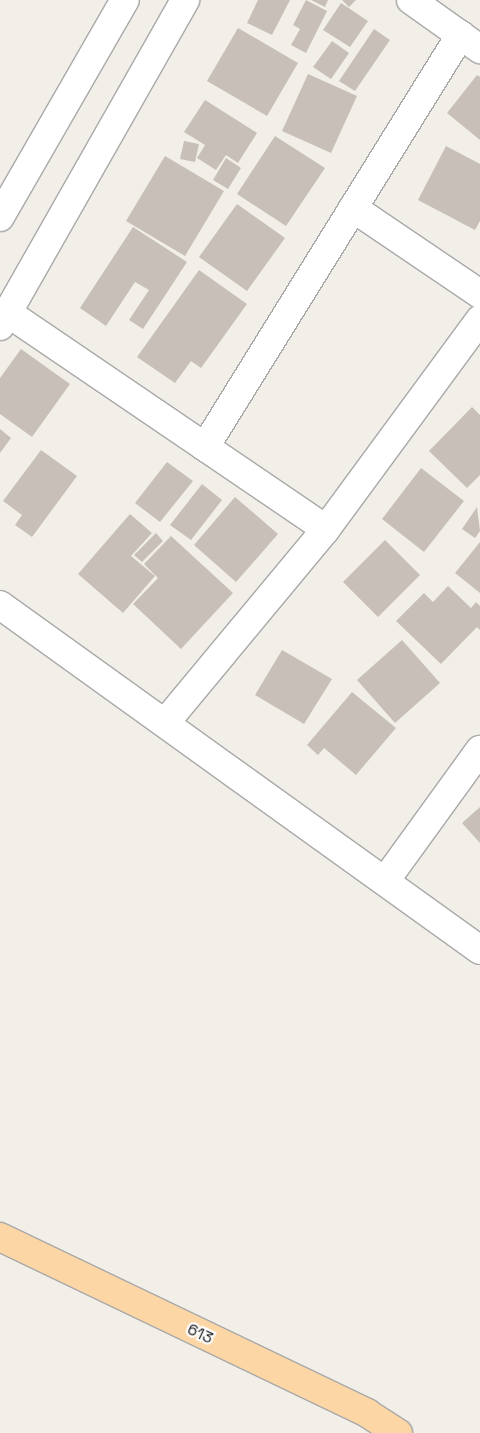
<!DOCTYPE html>
<html>
<head>
<meta charset="utf-8">
<style>
  body { margin:0 }
  #map { position:relative; width:480px; height:1433px; overflow:hidden; background:#f2efe9; font-family:"Space Grotesk",sans-serif }
  div>[style] { position:absolute }
  [style*='--x'] { left:calc(var(--x)*1px); top:calc(var(--y)*1px); width:calc(var(--w)*1px); rotate:calc(var(--a)*1deg) }
  .building>* { inset:0; background:#c7bfb8 }
  .roads { filter:drop-shadow(1px 0 #a9a9a9) drop-shadow(-1px 0 #a9a9a9) drop-shadow(0 1px #a9a9a9) drop-shadow(0 -1px #a9a9a9) }
  .minor>* { height:28px; margin:-14px; padding:0 14px; transform-origin:14px; border-radius:14px; background:#fff }
  .major>* { height:28px; margin:-14px; padding:0 14px; transform-origin:14px; border-radius:14px; background:#fcd6a4 }
  span { translate:-50% -50%; white-space:nowrap; text-align:center; line-height:1.15; -webkit-text-stroke:4.5px #fff; paint-order:stroke }
  .street-label { font-size:16px; color:#222 }
</style>
</head>
<body>
<div id="map">
  <div class="building">
    <div style="clip-path:polygon(258px 0,290px 0,272px 35px,247px 23px)"></div>
    <div style="clip-path:polygon(306px 0,327px 11px,306px 53px,291px 45px,300px 29px,293px 25px)"></div>
    <div style="clip-path:polygon(311px 0,328px 0,325px 7px)"></div>
    <div style="clip-path:polygon(342px 0,356px 0,349px 7px)"></div>
    <div style="clip-path:polygon(341px 3px,368px 21px,350px 47px,323px 30px)"></div>
    <div style="clip-path:polygon(238px 28px,298px 63px,267px 116px,207px 81px)"></div>
    <div style="clip-path:polygon(374px 29px,390px 40px,355px 91px,339px 81px)"></div>
    <div style="clip-path:polygon(332px 41px,349px 53px,331px 79px,313px 67px)"></div>
    <div style="clip-path:polygon(308px 74px,357px 96px,331px 153px,282px 131px)"></div>
    <div style="clip-path:polygon(477px 75px,480px 77px,480px 140px,447px 113px)"></div>
    <div style="clip-path:polygon(205px 100px,257px 133px,238px 163px,226px 155px,216px 170px,197px 158px,205px 145px,184px 132px)"></div>
    <div style="clip-path:polygon(275px 136px,325px 168px,286px 226px,237px 194px)"></div>
    <div style="clip-path:polygon(184px 141px,199px 144px,195px 162px,180px 159px)"></div>
    <div style="clip-path:polygon(446px 146px,480px 164px,480px 221px,475px 230px,418px 200px)"></div>
    <div style="clip-path:polygon(165px 156px,224px 191px,185px 256px,126px 221px)"></div>
    <div style="clip-path:polygon(226px 158px,241px 168px,228px 189px,213px 180px)"></div>
    <div style="clip-path:polygon(237px 204px,285px 238px,247px 291px,199px 257px)"></div>
    <div style="clip-path:polygon(133px 227px,187px 262px,143px 329px,129px 320px,149px 290px,135px 282px,106px 326px,80px 308px)"></div>
    <div style="clip-path:polygon(199px 270px,247px 304px,201px 368px,191px 361px,175px 383px,137px 357px)"></div>
    <div style="clip-path:polygon(21px 349px,70px 384px,32px 437px,0 414px,0 378px)"></div>
    <div style="clip-path:polygon(472px 407px,480px 415px,480px 475px,467px 488px,429px 451px)"></div>
    <div style="clip-path:polygon(0 429px,11px 438px,0 453px)"></div>
    <div style="clip-path:polygon(41px 450px,77px 476px,32px 537px,15px 525px,22px 515px,3px 501px)"></div>
    <div style="clip-path:polygon(167px 462px,193px 481px,160px 522px,135px 503px)"></div>
    <div style="clip-path:polygon(421px 468px,464px 501px,424px 552px,382px 519px)"></div>
    <div style="clip-path:polygon(202px 484px,222px 500px,191px 540px,170px 525px)"></div>
    <div style="clip-path:polygon(235px 497px,278px 534px,236px 582px,194px 545px)"></div>
    <div style="clip-path:polygon(477px 507px,480px 531px,475px 538px,462px 529px)"></div>
    <div style="clip-path:polygon(130px 514px,152px 533px,131px 556px,155px 576px,123px 613px,78px 574px)"></div>
    <div style="clip-path:polygon(156px 533px,163px 541px,142px 562px,134px 555px)"></div>
    <div style="clip-path:polygon(171px 536px,233px 593px,181px 649px,133px 604px,158px 578px,144px 564px)"></div>
    <div style="clip-path:polygon(385px 540px,420px 575px,378px 617px,343px 582px)"></div>
    <div style="clip-path:polygon(480px 542px,480px 593px,455px 573px)"></div>
    <div style="clip-path:polygon(448px 586px,471px 608px,476px 602px,480px 606px,480px 630px,477px 627px,441px 664px,396px 621px,424px 593px,433px 602px)"></div>
    <div style="clip-path:polygon(402px 640px,440px 683px,395px 723px,357px 680px)"></div>
    <div style="clip-path:polygon(282px 650px,332px 679px,304px 724px,255px 695px)"></div>
    <div style="clip-path:polygon(352px 692px,396px 728px,356px 775px,324px 748px,318px 755px,307px 745px)"></div>
    <div style="clip-path:polygon(480px 807px,480px 843px,462px 823px)"></div>
  </div>
  <div class="roads">
    <div class="minor">
      <div style="--x:411;--y:0;--w:85;--a:35.4"></div>
      <div style="--x:353;--y:208;--w:153;--a:34.1"></div>
      <div style="--x:0;--y:217;--w:250;--a:-60.1"></div>
      <div style="--x:8;--y:313;--w:384;--a:34.2"></div>
      <div style="--x:0;--y:326;--w:375;--a:-60.4"></div>
      <div style="--x:205;--y:447;--w:485;--a:-58.2"></div>
      <div style="--x:0;--y:605;--w:591;--a:35.71"></div>
      <div style="--x:165;--y:723;--w:252;--a:-50.3"></div>
      <div style="--x:326;--y:529;--w:260;--a:-53.7"></div>
      <div style="--x:385;--y:881;--w:162;--a:-54.1"></div>
    </div>
    <div class="major">
      <div style="--x:0;--y:1237;--w:407;--a:25.6"></div>
      <div style="--x:367;--y:1413;--w:37;--a:33"></div>
    </div>
  </div>
  <div class="street-label">
    <span style="left:200px;top:1334px;rotate:25deg">613</span>
  </div>
</div>
</body>
</html>
